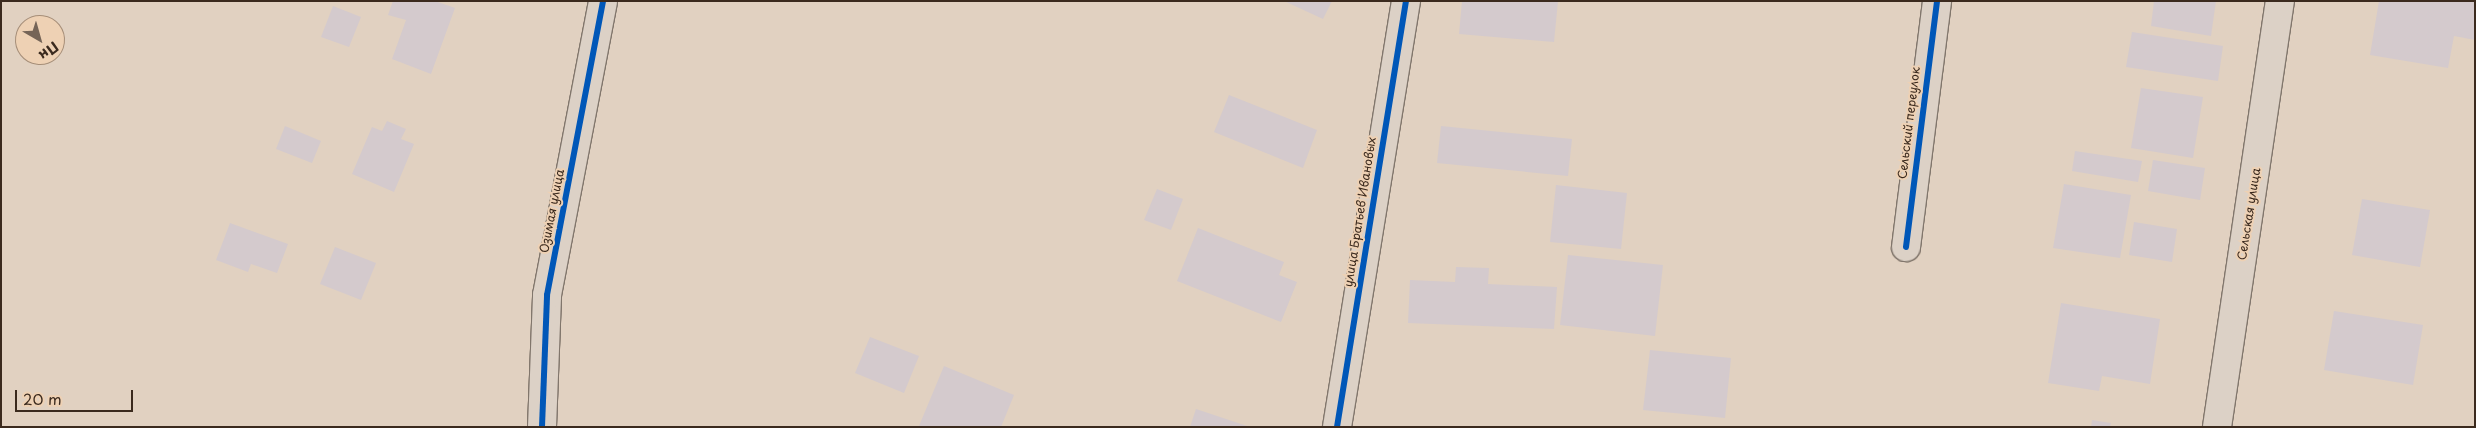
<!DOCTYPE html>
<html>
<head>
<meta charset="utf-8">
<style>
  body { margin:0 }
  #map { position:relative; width:2476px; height:428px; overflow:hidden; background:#e1d1c1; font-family:"Playpen Sans",sans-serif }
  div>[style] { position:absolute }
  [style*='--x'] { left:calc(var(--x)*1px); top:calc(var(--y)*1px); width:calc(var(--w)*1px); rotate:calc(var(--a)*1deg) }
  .building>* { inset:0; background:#d4cacd }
  .roads { filter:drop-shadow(1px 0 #81766c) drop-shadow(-1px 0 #81766c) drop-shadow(0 1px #81766c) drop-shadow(0 -1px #81766c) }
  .minor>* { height:28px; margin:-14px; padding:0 14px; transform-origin:14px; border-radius:14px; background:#dcd1c6 }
  .major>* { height:28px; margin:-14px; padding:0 14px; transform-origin:14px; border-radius:14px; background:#dcd1c6 }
  .cycleway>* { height:6px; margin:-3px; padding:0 3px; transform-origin:3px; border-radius:3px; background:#0057b8 }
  span { translate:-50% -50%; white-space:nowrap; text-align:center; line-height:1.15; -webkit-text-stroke:4px #eed1b4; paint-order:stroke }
  .street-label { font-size:12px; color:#3b2a1e }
  .frame { position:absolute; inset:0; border:2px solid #3b2a1e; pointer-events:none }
  .north { position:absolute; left:15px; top:15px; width:50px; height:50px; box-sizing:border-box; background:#eed1b4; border:1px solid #a68e78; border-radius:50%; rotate:142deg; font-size:14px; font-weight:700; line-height:20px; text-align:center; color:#3b2a1e }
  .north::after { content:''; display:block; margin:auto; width:18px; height:22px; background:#756457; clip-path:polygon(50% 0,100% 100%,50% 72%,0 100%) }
  .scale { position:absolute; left:15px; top:390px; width:118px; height:22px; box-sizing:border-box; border:2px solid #3b2a1e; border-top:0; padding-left:6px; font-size:15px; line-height:18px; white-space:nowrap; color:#3b2a1e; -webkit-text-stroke:4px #eed1b4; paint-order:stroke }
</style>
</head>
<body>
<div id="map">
  <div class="building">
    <div style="clip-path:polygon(393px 1px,435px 1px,455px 8px,431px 74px,392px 59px,406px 20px,388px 15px)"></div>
    <div style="clip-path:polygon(1284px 1px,1332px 1px,1323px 19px)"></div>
    <div style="clip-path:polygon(1462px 1px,1558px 1px,1554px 42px,1459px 34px)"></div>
    <div style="clip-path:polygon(2154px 1px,2216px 1px,2211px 36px,2151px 26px)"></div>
    <div style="clip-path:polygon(2379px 1px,2475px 1px,2475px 40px,2454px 36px,2448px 68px,2370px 55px)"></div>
    <div style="clip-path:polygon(333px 6px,361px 17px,349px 47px,321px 37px)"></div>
    <div style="clip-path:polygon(2132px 32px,2223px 46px,2218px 81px,2126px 67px)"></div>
    <div style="clip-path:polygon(2141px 88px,2203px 97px,2193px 158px,2131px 148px)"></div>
    <div style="clip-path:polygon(1229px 95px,1317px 130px,1303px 168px,1214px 132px)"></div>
    <div style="clip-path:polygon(387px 121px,406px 129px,401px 139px,414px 144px,394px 192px,352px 174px,372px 127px,382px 131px)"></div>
    <div style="clip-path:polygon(285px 126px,321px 141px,312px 163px,276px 149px)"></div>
    <div style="clip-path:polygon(1441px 126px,1572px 139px,1568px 176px,1437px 163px)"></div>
    <div style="clip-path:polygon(2075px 151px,2142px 161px,2138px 182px,2072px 171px)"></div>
    <div style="clip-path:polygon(2153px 160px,2205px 168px,2200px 200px,2148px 191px)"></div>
    <div style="clip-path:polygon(2064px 184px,2131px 195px,2120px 258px,2053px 248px)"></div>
    <div style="clip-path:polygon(1556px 185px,1627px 193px,1621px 249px,1550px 242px)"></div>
    <div style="clip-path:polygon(1157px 189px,1183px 199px,1171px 230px,1144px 220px)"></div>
    <div style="clip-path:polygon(2362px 199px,2430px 210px,2420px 267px,2352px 255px)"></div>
    <div style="clip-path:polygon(2134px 222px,2177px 229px,2172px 262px,2129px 255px)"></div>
    <div style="clip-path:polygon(230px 223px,288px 244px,277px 273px,251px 264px,248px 272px,216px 260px)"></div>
    <div style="clip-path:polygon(1198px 228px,1284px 262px,1279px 275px,1297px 282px,1281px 322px,1177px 281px)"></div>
    <div style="clip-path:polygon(335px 247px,376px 263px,361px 300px,320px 284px)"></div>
    <div style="clip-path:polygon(1568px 255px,1663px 265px,1655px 336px,1560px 325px)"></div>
    <div style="clip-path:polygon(1456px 267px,1489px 268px,1488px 284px,1557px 287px,1554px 329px,1408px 323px,1410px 280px,1455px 282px)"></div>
    <div style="clip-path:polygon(2061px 303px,2160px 319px,2150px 384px,2102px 376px,2099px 391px,2048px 383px)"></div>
    <div style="clip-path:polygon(2334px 311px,2423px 325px,2413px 385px,2324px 370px)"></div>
    <div style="clip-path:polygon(870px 337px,919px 356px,904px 393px,855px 373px)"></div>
    <div style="clip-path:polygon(1650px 350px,1731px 358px,1725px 418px,1643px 410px)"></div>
    <div style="clip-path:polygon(944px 366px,1014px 395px,1001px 427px,919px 426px)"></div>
    <div style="clip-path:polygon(1196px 409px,1247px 426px,1247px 427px,1190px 427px)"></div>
    <div style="clip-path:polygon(2092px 420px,2111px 423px,2110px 427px,2091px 427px)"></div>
  </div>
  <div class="roads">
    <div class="minor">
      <div style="--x:1906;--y:247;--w:248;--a:-82.8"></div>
      <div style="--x:542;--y:427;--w:132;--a:-87.8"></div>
      <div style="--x:547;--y:295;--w:299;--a:-79.2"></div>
      <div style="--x:1337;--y:427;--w:432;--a:-80.8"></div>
    </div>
    <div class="major">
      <div style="--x:2217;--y:427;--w:431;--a:-81.6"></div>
    </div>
  </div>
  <div class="cycleway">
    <div style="--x:1906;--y:247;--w:248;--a:-82.8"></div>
    <div style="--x:542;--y:427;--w:132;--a:-87.8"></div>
    <div style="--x:547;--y:295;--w:299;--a:-79.2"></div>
    <div style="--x:1337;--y:427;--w:432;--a:-80.8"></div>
  </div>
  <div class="street-label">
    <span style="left:1909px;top:123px;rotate:-83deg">Сельский переулок</span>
    <span style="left:552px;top:211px;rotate:-79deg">Озимая улица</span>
    <span style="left:1360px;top:212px;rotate:-81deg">улица Братьев Ивановых</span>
    <span style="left:2249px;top:214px;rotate:-81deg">Сельская улица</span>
  </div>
  <div class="frame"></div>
  <div class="north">Пн</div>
  <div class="scale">20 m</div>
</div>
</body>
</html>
